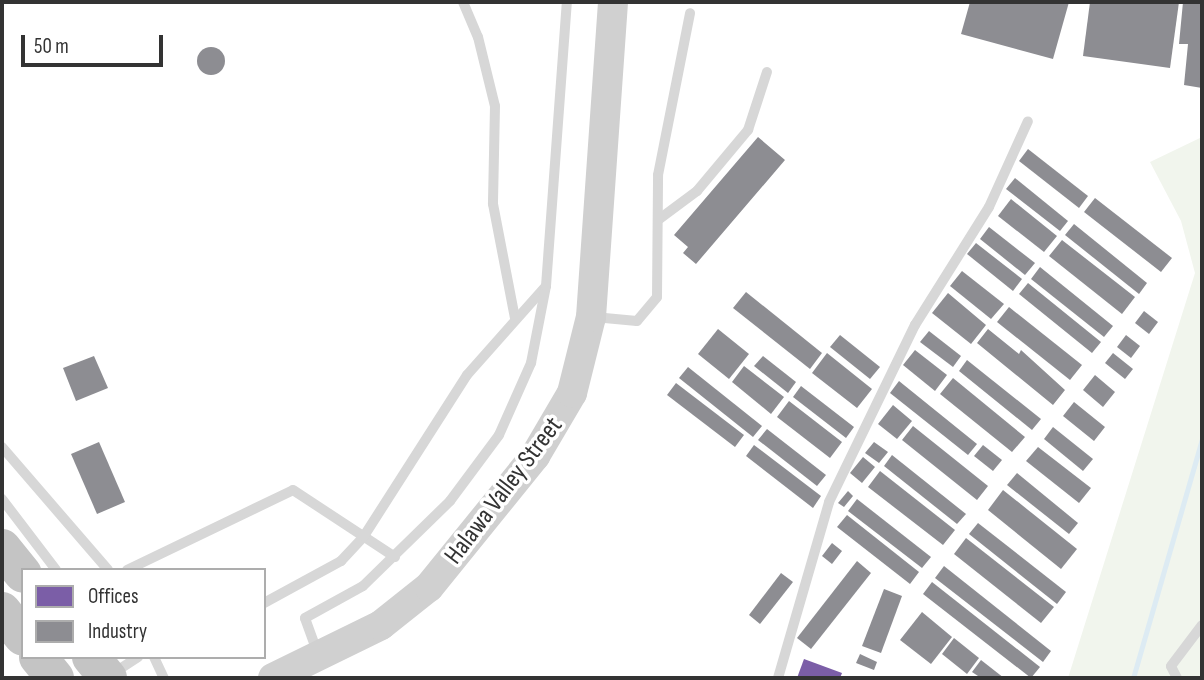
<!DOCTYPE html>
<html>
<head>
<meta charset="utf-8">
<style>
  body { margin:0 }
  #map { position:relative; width:1204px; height:680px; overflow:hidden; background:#fff; font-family:"Sofia Sans Condensed",sans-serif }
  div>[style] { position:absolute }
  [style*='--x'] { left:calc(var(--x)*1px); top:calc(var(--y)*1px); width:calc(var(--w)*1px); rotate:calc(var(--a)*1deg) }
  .green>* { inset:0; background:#f1f5ed }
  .offices>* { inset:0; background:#7b5ea7 }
  .industry>* { inset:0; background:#8d8d92 }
  .round { border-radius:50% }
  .stream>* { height:5px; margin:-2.5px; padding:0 2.5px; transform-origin:2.5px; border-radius:2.5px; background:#ddebf3 }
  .lane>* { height:10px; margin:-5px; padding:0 5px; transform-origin:5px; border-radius:5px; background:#d7d7d7 }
  .secondary>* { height:30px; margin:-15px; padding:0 15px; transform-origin:15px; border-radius:15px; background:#d0d0d0 }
  .highway>* { height:38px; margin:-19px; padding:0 19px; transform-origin:19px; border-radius:19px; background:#c4c4c4 }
  .highway-bridge>* { height:38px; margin:-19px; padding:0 19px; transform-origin:19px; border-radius:19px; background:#c4c4c4 }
  span { translate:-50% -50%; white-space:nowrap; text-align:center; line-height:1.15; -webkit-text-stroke:7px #fff; paint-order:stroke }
  .street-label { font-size:26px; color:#333 }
  .frame { position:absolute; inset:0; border:4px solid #333; pointer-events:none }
  .legend { position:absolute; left:21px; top:568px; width:245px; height:91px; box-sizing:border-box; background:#fff; border:2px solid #adadad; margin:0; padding:9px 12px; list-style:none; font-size:21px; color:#333 }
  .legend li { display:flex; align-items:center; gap:14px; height:35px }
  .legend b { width:35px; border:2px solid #adadad }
  .scale { position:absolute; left:21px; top:35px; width:142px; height:32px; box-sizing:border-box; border:4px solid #333; border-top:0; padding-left:9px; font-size:21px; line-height:24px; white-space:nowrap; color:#333; -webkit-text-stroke:5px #fff; paint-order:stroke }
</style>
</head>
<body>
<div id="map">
  <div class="green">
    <div style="clip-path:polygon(1202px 137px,1202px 678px,1068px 678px,1195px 273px,1181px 221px,1150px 162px)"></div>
  </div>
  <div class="offices">
    <div style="clip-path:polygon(804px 659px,842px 673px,840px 678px,797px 678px)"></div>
  </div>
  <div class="industry">
    <div style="clip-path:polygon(970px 2px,1069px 2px,1053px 59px,961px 34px)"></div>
    <div style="clip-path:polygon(1090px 2px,1179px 2px,1170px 68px,1083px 56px)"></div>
    <div style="clip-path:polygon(1183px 2px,1202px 2px,1202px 88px,1184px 85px,1188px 44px,1179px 44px)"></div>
    <div class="round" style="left:197px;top:47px;width:28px;height:28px"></div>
    <div style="clip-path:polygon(758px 137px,785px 160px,696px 264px,683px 253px,688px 247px,674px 235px)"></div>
    <div style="clip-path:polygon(1028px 149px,1088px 196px,1079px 208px,1019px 161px)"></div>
    <div style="clip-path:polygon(1015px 178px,1068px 221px,1060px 231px,1006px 189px)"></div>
    <div style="clip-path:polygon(1095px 198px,1172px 258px,1161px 272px,1084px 212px)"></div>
    <div style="clip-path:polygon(1011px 199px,1057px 236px,1044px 252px,998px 216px)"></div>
    <div style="clip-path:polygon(1074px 224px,1147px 283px,1139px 294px,1065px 235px)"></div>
    <div style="clip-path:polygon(989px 227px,1035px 263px,1025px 275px,980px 239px)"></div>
    <div style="clip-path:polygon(1062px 240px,1135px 297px,1122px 314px,1049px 256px)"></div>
    <div style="clip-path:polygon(976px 243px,1022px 279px,1013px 291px,967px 254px)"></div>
    <div style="clip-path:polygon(1040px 267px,1113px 326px,1104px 337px,1031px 279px)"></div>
    <div style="clip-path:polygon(962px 271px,1004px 304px,991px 319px,950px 286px)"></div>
    <div style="clip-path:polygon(1028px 283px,1101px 342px,1092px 353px,1019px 294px)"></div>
    <div style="clip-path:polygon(746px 292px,822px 353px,810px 369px,733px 308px)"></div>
    <div style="clip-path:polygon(948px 293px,986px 325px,971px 344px,932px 313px)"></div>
    <div style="clip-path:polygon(1009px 307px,1082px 365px,1070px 380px,997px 322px)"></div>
    <div style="clip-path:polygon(1144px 311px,1158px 322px,1149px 334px,1135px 323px)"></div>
    <div style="clip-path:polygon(718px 329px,749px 354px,729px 379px,698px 354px)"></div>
    <div style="clip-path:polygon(988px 329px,1019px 354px,1021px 350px,1065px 390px,1053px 405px,977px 343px)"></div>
    <div style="clip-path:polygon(929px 331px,961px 356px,953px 367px,920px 342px)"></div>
    <div style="clip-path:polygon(840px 335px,880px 367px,870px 379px,830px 347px)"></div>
    <div style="clip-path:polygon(1126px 335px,1140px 346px,1131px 358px,1117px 347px)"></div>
    <div style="clip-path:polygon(915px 350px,947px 375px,935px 391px,903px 365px)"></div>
    <div style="clip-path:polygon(827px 353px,872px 389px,857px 408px,812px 373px)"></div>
    <div style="clip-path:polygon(1113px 353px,1133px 369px,1125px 379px,1105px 363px)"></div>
    <div style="clip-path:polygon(94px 356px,108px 388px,76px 401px,63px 368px)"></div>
    <div style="clip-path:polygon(763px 356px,796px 382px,788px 393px,754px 366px)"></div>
    <div style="clip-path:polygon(967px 360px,1041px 419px,1032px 430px,959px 371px)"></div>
    <div style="clip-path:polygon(744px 366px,784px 397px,771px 414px,732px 382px)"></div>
    <div style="clip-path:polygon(688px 367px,762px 426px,753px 437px,679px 378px)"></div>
    <div style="clip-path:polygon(1095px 375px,1115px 392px,1103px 407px,1083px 390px)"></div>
    <div style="clip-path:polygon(953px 378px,1025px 437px,1012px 452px,940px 394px)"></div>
    <div style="clip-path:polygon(899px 381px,977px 444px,968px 455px,890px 393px)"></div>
    <div style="clip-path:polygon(676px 383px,744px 435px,735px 447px,667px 395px)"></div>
    <div style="clip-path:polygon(801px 386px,854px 427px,846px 438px,793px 397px)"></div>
    <div style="clip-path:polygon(789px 401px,842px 442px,830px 458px,777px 417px)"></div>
    <div style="clip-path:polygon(1074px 402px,1105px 427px,1094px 441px,1063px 416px)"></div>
    <div style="clip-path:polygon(893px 405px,912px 421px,897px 439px,878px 424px)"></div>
    <div style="clip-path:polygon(913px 426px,988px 486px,977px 500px,902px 440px)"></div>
    <div style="clip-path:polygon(1053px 427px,1093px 459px,1083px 471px,1044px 439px)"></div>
    <div style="clip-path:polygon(767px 429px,826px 475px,817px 486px,758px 440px)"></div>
    <div style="clip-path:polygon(99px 442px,125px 502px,97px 514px,71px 454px)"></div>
    <div style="clip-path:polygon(874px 442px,888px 452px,879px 463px,865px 453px)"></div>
    <div style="clip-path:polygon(754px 445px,821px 496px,813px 508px,746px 456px)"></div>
    <div style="clip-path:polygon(983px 445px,1002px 460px,993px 471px,974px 456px)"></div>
    <div style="clip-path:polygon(1038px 447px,1091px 488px,1079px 503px,1026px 461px)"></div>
    <div style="clip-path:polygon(892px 455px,966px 514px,957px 524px,884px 466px)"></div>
    <div style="clip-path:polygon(863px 457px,875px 467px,862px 483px,850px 473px)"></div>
    <div style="clip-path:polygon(880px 471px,955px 530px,943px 545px,868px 487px)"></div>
    <div style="clip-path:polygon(1017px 473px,1078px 523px,1069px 534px,1007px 485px)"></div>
    <div style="clip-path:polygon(1003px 490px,1077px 549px,1061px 569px,988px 510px)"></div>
    <div style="clip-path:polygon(848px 491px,853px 496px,844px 507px,838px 503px)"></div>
    <div style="clip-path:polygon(857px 499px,931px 557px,922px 568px,848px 511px)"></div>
    <div style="clip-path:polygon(847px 515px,919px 572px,910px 584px,837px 527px)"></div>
    <div style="clip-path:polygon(978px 523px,1066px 592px,1057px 604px,969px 534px)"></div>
    <div style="clip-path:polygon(966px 538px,1054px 607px,1041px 623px,954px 554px)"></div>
    <div style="clip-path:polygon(832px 543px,842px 551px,832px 564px,822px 556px)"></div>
    <div style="clip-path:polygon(857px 561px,871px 573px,811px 649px,797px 638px)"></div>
    <div style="clip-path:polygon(944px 566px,1051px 651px,1043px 662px,935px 578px)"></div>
    <div style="clip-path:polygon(781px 573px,793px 582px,760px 624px,749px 615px)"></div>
    <div style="clip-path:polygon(932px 582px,1040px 667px,1031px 678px,923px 594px)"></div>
    <div style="clip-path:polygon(884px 589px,902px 596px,881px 653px,862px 646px)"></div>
    <div style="clip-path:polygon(922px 612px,952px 637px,931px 664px,900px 640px)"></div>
    <div style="clip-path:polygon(954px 638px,979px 658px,967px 674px,942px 654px)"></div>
    <div style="clip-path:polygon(860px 654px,877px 662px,874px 670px,856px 663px)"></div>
    <div style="clip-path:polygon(981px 660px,1004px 678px,981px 678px,972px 672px)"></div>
  </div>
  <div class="stream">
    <div style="--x:1133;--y:678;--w:249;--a:-73.9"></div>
  </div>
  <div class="lane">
    <div style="--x:463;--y:2;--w:38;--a:67"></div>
    <div style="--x:478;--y:37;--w:71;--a:76.2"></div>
    <div style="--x:495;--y:106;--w:98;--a:91.2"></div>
    <div style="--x:493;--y:204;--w:116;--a:79.1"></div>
    <div style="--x:658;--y:220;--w:49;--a:-36.6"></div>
    <div style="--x:697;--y:191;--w:80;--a:-50.1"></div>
    <div style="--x:748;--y:130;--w:61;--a:-71.9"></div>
    <div style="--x:594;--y:317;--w:43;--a:5.3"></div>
    <div style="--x:637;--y:321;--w:31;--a:-50"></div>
    <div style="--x:657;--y:297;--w:122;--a:-89.5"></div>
    <div style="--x:658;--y:175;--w:165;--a:-78.8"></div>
    <div style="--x:2;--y:447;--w:162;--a:49.2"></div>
    <div style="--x:2;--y:499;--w:89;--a:52.7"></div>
    <div style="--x:127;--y:570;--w:184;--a:-25.7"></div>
    <div style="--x:293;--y:490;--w:122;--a:33.3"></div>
    <div style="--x:264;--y:603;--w:88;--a:-28.6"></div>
    <div style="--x:341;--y:561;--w:34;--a:-47"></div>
    <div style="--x:364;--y:536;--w:191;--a:-57.4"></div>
    <div style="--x:467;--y:375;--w:119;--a:-48.4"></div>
    <div style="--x:318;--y:654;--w:38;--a:-110"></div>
    <div style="--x:305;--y:618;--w:66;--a:-28.9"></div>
    <div style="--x:363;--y:586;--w:122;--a:-44.3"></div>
    <div style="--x:450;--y:501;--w:82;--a:-53.4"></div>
    <div style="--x:499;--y:435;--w:79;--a:-66"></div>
    <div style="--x:531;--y:363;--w:78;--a:-79"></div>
    <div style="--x:546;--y:286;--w:285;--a:-85.8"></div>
    <div style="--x:154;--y:657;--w:23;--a:65"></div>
    <div style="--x:112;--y:674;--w:31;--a:-33"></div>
    <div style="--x:778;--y:678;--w:183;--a:-73.8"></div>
    <div style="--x:829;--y:502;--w:197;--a:-64.1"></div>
    <div style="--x:915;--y:325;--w:139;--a:-57.9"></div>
    <div style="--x:989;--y:207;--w:94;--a:-65.6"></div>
    <div style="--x:1177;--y:678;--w:13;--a:-117"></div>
    <div style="--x:1171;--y:666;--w:51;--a:-52.9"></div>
  </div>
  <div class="secondary">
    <div style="--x:273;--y:678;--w:120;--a:-26.1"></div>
    <div style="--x:381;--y:625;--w:61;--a:-38.4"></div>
    <div style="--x:429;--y:587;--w:169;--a:-51"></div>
    <div style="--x:535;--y:456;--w:73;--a:-59.6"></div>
    <div style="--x:572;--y:393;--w:78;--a:-76"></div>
    <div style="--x:591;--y:317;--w:316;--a:-86"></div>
  </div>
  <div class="highway">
    <div style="--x:2;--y:548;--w:33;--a:51"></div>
    <div style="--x:2;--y:611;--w:33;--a:51"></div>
    <div style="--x:38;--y:657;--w:27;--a:51"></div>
  </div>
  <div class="highway-bridge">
    <div style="--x:91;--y:657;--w:27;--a:51"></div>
  </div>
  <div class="street-label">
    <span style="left:504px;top:491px;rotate:-53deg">Halawa Valley Street</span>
  </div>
  <div class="frame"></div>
  <ul class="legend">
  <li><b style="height:19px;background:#7b5ea7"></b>Offices</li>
  <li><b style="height:19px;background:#8d8d92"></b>Industry</li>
  </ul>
  <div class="scale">50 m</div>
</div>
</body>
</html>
